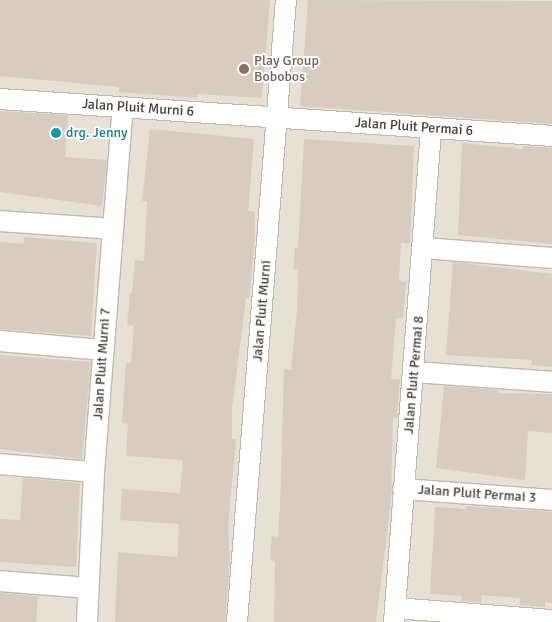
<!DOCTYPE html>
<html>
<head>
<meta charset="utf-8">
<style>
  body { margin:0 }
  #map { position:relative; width:552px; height:622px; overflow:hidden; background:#f3efe7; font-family:Signika,sans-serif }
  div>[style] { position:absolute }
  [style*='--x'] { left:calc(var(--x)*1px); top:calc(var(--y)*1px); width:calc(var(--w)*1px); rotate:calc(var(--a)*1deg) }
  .residential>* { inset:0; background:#e7e0d5 }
  .building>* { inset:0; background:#d8ccc0 }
  .roads { filter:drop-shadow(1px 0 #c2b8ad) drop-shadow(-1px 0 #c2b8ad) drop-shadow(0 1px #c2b8ad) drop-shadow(0 -1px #c2b8ad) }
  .street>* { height:20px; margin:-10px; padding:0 10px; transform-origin:10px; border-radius:10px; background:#fff }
  .dots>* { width:14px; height:14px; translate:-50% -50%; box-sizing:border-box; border:2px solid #fff; border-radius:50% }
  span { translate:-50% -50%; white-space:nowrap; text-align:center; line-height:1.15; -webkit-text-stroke:4px #fff; paint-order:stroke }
  .education-label { font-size:14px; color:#785e54 }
  .left { translate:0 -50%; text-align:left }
  .street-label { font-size:14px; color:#473f36 }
  .culture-label { font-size:14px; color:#0d838f }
</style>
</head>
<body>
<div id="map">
  <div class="residential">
    <div style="clip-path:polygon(0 0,552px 0,552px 622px,0 622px)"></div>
  </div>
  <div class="building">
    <div style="clip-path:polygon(0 0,270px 0,262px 98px,197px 94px,197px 98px,119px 92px,119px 87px,0 76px)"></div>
    <div style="clip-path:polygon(308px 0,552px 1px,552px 124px,300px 106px)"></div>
    <div style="clip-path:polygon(0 111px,68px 115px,65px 157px,107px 160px,102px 206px,0 192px)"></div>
    <div style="clip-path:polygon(150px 129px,254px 139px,248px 211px,255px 212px,255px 238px,249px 298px,246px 298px,232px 408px,232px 439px,236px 439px,228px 526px,230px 561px,225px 622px,115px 622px,118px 552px,177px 557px,179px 524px,120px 520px,122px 489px,180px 493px,183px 460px,126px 456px,128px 424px,122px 423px,126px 363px,131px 363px,134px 326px,127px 325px,130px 293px,132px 294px,135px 260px,144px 261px,147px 201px,142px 201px)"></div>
    <div style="clip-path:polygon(304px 139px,414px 146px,410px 243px,401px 243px,399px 281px,406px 282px,403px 318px,396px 318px,391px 379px,400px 380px,397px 418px,393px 417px,391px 501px,376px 622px,274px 622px,275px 561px,270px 560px,272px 536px,278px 537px,280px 506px,284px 369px,291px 370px,297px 310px,298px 269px,293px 269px,295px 248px,298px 248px)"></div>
    <div style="clip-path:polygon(462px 143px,523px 149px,523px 146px,552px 148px,552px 244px,458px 235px)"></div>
    <div style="clip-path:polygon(24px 237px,97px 243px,91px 336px,0 329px,0 242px,24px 244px)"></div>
    <div style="clip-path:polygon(453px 262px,552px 274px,552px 367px,531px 365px,532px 360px,446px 355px)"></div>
    <div style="clip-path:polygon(0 355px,91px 362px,82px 459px,0 449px)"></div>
    <div style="clip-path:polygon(444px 386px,498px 390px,498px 393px,552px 394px,552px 433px,528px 431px,525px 480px,436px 468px)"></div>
    <div style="clip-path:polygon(23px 478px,80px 483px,76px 567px,0 562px,0 519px,20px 520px)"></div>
    <div style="clip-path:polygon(466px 506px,552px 512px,552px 603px,545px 602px,545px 607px,520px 605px,520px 598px,482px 595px,481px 602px,461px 601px,462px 596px,430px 594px,435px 507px,466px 509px)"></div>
    <div style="clip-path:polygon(0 593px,38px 596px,36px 622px,0 622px)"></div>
  </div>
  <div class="roads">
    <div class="street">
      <div style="--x:0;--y:99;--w:553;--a:3.83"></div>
      <div style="--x:0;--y:221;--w:113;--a:4"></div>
      <div style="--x:424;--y:248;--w:128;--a:4.5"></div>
      <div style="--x:0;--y:341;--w:103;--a:5"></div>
      <div style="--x:414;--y:372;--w:138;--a:4.1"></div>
      <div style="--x:0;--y:464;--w:94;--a:4.9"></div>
      <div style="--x:403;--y:489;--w:149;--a:4.2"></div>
      <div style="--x:0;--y:581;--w:89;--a:4.5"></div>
      <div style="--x:395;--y:608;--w:157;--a:4.4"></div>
      <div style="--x:87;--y:622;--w:150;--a:-87.3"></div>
      <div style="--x:94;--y:472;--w:366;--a:-85.5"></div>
      <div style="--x:237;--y:622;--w:624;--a:-85.5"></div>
      <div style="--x:394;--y:622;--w:495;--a:-85.7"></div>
    </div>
  </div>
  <div class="dots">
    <div style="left:244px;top:69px;background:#8d6e63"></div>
    <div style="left:56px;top:133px;background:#0f9aa8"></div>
  </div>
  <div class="education-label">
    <span class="left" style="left:254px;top:69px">Play Group<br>Bobobos</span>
  </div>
  <div class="street-label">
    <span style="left:138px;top:108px;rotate:4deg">Jalan Pluit Murni 6</span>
    <span style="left:414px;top:127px;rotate:4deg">Jalan Pluit Permai 6</span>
    <span style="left:262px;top:311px;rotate:-85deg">Jalan Pluit Murni</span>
    <span style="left:102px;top:364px;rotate:-86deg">Jalan Pluit Murni 7</span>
    <span style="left:414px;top:375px;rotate:-85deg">Jalan Pluit Permai 8</span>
    <span style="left:477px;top:494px;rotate:4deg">Jalan Pluit Permai 3</span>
  </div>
  <div class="culture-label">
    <span class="left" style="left:66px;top:133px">drg. Jenny</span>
  </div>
</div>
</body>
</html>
